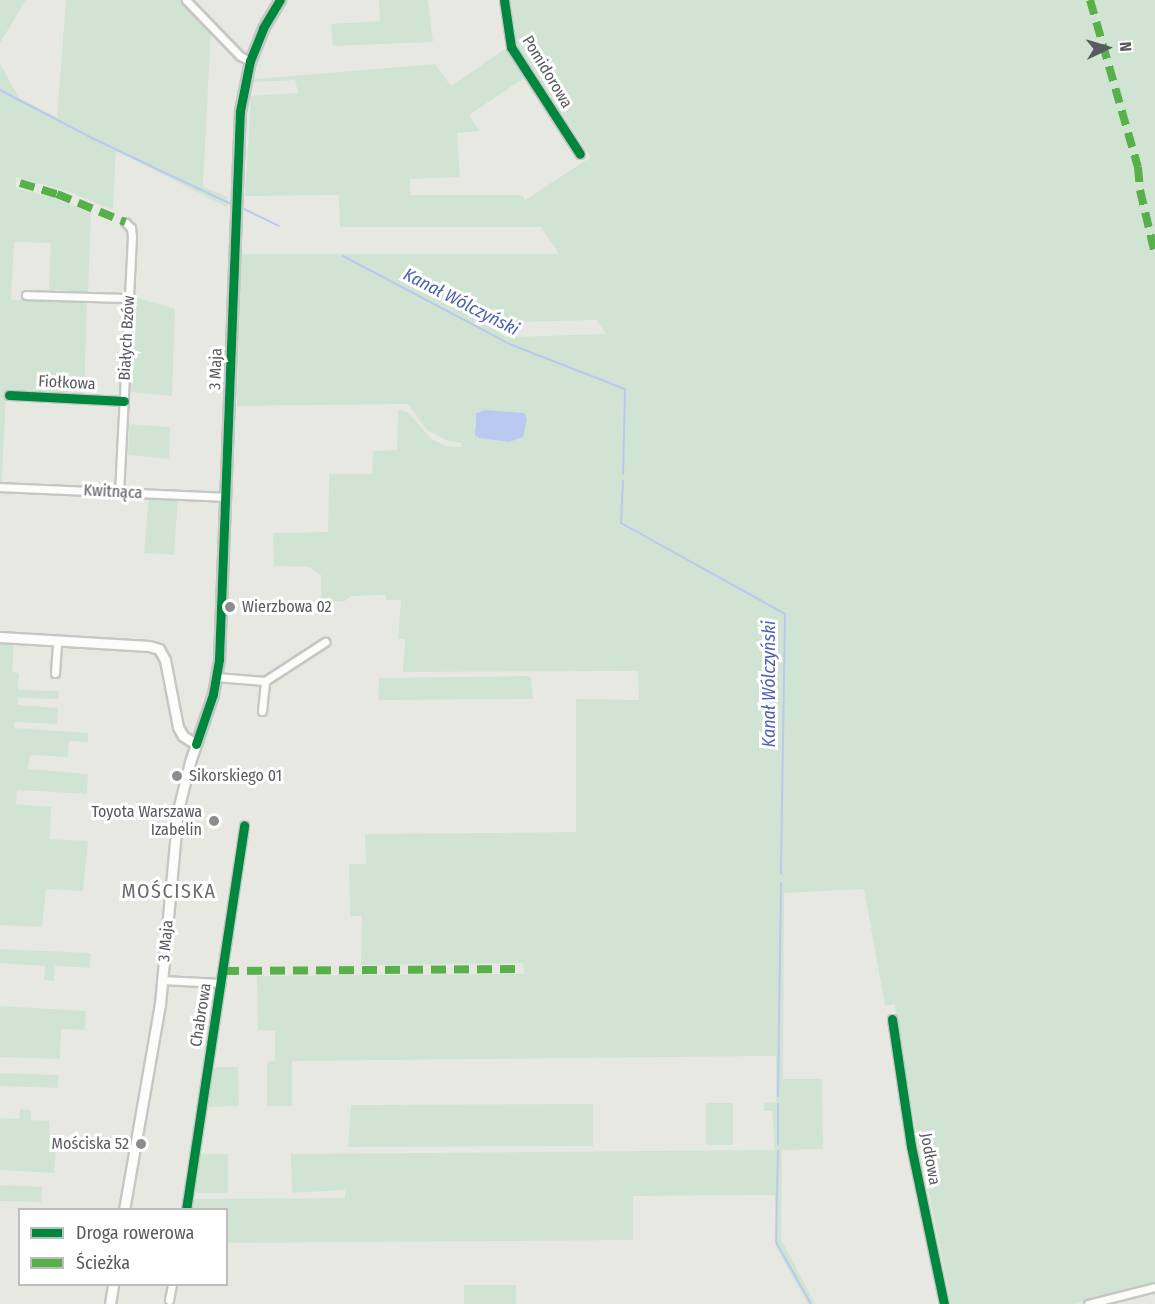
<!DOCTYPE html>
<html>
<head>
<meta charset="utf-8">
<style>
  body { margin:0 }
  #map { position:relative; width:1155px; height:1304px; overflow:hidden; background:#e8e8e2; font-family:"Fira Sans Condensed",sans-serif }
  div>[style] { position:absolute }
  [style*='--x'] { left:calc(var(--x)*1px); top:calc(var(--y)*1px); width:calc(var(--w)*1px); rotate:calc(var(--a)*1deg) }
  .green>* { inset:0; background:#d1e4d4 }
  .water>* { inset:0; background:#b9c9f0 }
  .stream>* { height:2px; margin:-1px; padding:0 1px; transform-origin:1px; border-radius:1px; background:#b9c9f0 }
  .roads { filter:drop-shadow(2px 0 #c6c6c4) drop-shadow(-2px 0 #c6c6c4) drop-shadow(0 2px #c6c6c4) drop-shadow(0 -2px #c6c6c4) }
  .street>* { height:7px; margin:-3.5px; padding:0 3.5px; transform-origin:3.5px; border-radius:3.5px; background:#fcfcfb }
  .secondary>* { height:9px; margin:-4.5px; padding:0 4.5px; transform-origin:4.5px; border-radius:4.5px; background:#fcfcfb }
  .quiet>* { height:8px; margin-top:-4px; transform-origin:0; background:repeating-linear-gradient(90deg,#58b04a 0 15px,transparent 0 23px) }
  .cycleway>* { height:9px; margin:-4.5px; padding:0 4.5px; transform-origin:4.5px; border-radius:4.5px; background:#00873e }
  .dots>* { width:16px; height:16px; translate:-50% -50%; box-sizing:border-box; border:3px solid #fff; border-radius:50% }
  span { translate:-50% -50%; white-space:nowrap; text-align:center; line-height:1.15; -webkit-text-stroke:6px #fff; paint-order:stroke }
  .street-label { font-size:16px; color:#595a60 }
  .poi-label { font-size:16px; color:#595a60 }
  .left { translate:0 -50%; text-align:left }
  .right { translate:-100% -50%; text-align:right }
  .water-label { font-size:18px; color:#4c61b5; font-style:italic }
  .quarter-label { font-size:20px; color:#6a6c72; letter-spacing:1.5px }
  .legend { position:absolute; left:18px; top:1208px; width:210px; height:78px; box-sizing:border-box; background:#fff; border:2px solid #bdbdbf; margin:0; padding:8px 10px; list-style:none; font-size:18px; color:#595a60 }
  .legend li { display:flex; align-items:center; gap:12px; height:30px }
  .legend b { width:30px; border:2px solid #bdbdbf }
  .north { position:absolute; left:1077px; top:18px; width:60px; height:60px; -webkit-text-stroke:4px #fff; paint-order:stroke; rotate:86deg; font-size:16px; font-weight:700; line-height:24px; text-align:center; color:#595a60 }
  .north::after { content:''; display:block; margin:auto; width:21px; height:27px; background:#595a60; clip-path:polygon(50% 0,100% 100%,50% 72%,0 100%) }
</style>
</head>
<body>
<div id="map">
  <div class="green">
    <div style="clip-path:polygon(0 0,26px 0,0 43px)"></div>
    <div style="clip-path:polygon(66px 0,183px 0,211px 29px,203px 187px,228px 197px,227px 207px,116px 151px,113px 210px,67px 191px,16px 177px,16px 188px,54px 198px,91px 213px,88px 292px,49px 290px,51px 243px,14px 242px,11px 300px,87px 303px,84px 393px,6px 390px,2px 482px,0 482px,0 63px,19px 98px,57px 117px)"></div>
    <div style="clip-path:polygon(379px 0,428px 0,433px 42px,333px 46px,331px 24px,380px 21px)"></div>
    <div style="clip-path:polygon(evenodd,509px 0,1155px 0,1155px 1284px,1074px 1304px,951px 1304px,897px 1033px,895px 1004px,885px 1006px,864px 889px,784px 893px,783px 1079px,822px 1079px,823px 1149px,782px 1150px,781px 1239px,815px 1304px,808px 1304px,776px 1247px,775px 1195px,633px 1196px,633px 1240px,227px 1243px,226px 1210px,191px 1210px,192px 1199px,345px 1198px,345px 1190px,292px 1193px,291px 1154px,775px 1150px,772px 1111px,764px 1111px,764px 1103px,776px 1102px,776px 1056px,292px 1061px,292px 1106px,267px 1106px,267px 1067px,269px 1061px,275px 1061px,275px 1031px,258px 1030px,257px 976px,524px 974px,523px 963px,361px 965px,362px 916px,350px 916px,349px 864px,366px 864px,365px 834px,576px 832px,576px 699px,639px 700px,638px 671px,403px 672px,405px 639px,398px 639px,401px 600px,386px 600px,386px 595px,351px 596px,345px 601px,321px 602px,321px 575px,309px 567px,274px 566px,273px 533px,328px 532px,329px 474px,372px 474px,373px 451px,397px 450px,398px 409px,409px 413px,431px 439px,446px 446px,461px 447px,462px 443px,448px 441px,427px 430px,408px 404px,237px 406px,241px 254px,559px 254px,541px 227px,340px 227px,339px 195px,245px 196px,251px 96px,298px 93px,295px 80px,253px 82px,253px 79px,435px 64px,451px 86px,505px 49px,524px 78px,469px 115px,480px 131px,457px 133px,460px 177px,410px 179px,410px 195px,522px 195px,525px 200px,591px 157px,514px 39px,509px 0,597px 320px,606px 334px,506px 337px,483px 323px,597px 320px,509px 0,480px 411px,509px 442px,479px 438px,474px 425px,476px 413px,480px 411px)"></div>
    <div style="clip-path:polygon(135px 297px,175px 309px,172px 396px,131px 392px)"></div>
    <div style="clip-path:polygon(129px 424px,170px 427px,169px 459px,128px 455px)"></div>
    <div style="clip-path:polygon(149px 497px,178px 498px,174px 555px,144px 553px)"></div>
    <div style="clip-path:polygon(0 641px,14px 642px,12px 672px,19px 673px,18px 690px,59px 691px,58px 699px,18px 698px,18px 705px,58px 708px,57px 724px,14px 722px,14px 728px,88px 733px,88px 742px,69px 741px,68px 757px,30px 755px,28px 769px,88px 774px,87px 794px,17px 790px,16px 804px,51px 807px,50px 839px,88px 841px,83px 891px,46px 889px,42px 927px,0 925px)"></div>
    <div style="clip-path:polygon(528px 676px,531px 679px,533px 699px,378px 700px,379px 678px)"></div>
    <div style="clip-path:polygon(0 949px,91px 953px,90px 968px,55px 966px,54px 981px,44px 980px,45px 966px,0 963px)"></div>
    <div style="clip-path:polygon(0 1006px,86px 1011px,85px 1030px,61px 1029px,60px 1059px,0 1057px)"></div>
    <div style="clip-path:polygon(217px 1067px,238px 1067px,239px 1106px,207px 1107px,213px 1070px)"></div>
    <div style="clip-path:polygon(0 1073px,59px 1075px,58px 1088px,0 1086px)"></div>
    <div style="clip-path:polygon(706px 1103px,733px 1103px,733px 1145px,706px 1145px)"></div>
    <div style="clip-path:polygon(593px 1104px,593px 1146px,348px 1147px,351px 1105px)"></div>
    <div style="clip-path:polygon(20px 1109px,31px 1110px,31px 1120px,49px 1121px,50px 1150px,56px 1151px,54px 1173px,0 1170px,0 1118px,19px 1119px)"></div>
    <div style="clip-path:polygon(199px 1154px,228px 1154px,228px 1193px,197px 1193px,194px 1190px)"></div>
    <div style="clip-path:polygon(0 1185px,42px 1187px,41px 1202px,0 1201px)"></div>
    <div style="clip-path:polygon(464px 1285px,516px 1285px,516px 1304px,464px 1304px)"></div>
  </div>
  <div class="water">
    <div style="clip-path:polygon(485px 410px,524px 413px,527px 419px,523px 437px,509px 442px,479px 438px,475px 435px,476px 413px)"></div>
  </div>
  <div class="stream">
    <div style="--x:0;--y:90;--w:104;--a:27.6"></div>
    <div style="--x:92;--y:138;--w:154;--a:25.4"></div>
    <div style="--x:242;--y:208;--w:41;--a:25.9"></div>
    <div style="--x:343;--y:256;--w:191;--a:27.8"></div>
    <div style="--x:512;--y:345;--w:121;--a:21.3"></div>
    <div style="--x:625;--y:389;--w:85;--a:91.3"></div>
    <div style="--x:623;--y:481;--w:42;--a:92.7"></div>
    <div style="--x:621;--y:523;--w:188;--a:29"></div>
    <div style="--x:785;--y:614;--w:260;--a:90.9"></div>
    <div style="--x:778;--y:1096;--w:213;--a:-89.2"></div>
    <div style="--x:778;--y:1144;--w:40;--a:-90"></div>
    <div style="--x:778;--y:1151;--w:91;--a:91.3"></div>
    <div style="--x:776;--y:1242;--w:71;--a:60.6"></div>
  </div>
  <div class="roads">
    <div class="street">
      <div style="--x:186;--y:0;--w:78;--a:46"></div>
      <div style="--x:240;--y:56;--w:11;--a:27"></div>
      <div style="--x:504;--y:0;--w:48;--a:81.5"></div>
      <div style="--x:511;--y:47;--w:127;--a:57.2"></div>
      <div style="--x:26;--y:295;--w:104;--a:1.7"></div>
      <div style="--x:9;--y:395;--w:115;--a:3"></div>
      <div style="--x:0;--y:487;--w:226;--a:2.5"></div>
      <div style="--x:119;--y:493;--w:256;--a:-87.1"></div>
      <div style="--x:132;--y:237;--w:9;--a:-96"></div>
      <div style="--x:131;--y:228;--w:8;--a:-135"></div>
      <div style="--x:55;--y:673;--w:32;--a:-86"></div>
      <div style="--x:216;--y:677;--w:49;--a:4.7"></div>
      <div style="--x:265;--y:681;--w:72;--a:-33"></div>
      <div style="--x:262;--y:711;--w:30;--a:-84"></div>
      <div style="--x:162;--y:980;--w:59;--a:2.9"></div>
      <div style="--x:892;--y:1019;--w:128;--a:81.5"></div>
      <div style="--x:911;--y:1146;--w:161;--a:78.2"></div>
      <div style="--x:186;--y:1210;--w:389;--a:-81.4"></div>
      <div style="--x:169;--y:1300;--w:16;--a:-79"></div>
      <div style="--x:1088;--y:1304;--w:69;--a:-14.2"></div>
    </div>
    <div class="secondary">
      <div style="--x:0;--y:637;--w:149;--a:3.5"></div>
      <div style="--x:149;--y:646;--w:10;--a:17"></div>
      <div style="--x:159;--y:649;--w:13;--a:61"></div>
      <div style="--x:165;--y:660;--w:68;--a:79"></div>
      <div style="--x:178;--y:727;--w:10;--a:61"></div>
      <div style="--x:183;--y:736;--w:15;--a:32"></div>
      <div style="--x:124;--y:1210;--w:209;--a:-80.1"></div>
      <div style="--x:160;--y:1004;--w:195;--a:-84.7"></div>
      <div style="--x:178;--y:810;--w:49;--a:-76"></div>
      <div style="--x:190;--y:762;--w:72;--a:-71.3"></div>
      <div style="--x:213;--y:694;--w:36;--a:-80"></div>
      <div style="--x:219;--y:659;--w:548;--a:-87.81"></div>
      <div style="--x:240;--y:111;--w:51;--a:-78.7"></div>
      <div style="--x:250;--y:61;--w:35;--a:-68"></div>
      <div style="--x:263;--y:28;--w:33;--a:-59"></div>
      <div style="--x:110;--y:1304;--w:20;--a:-81"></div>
    </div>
  </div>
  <div class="quiet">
    <div style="--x:1090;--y:0;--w:174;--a:74"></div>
    <div style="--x:1138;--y:167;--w:23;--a:85"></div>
    <div style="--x:1140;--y:190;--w:66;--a:76.8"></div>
    <div style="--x:20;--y:183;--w:39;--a:17"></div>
    <div style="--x:57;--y:194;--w:74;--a:22.4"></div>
    <div style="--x:224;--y:971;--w:295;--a:-0.4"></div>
  </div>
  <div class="cycleway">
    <div style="--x:504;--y:0;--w:48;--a:81.5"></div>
    <div style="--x:511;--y:47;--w:127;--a:57.2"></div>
    <div style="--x:9;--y:395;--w:115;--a:3"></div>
    <div style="--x:196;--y:744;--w:53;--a:-71.2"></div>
    <div style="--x:213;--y:694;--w:36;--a:-80"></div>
    <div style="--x:219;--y:659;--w:548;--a:-87.81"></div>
    <div style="--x:240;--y:111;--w:51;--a:-78.7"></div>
    <div style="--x:250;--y:61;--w:35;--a:-68"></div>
    <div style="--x:263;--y:28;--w:33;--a:-59"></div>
    <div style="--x:892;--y:1019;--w:128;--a:81.5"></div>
    <div style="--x:911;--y:1146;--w:161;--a:78.2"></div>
    <div style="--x:186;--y:1210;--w:389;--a:-81.4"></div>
  </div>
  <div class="dots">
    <div style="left:230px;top:607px;background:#8b8c8e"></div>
    <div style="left:177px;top:776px;background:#8b8c8e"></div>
    <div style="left:214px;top:821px;background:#8b8c8e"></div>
    <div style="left:141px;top:1144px;background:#8b8c8e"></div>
  </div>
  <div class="street-label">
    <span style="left:547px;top:72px;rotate:59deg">Pomidorowa</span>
    <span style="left:127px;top:338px;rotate:-87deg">Białych Bzów</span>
    <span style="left:216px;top:369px;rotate:-88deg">3 Maja</span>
    <span style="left:67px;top:383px;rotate:3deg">Fiołkowa</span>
    <span style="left:113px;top:492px;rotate:3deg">Kwitnąca</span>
    <span style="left:166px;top:941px;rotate:-85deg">3 Maja</span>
    <span style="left:201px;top:1015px;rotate:-81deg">Chabrowa</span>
    <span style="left:930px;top:1159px;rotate:80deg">Jodłowa</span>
  </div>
  <div class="poi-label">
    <span class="left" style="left:242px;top:607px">Wierzbowa 02</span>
    <span class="left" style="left:189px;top:776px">Sikorskiego 01</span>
    <span class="right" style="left:202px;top:821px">Toyota Warszawa<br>Izabelin</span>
    <span class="right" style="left:129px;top:1144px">Mościska 52</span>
  </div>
  <div class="water-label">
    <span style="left:461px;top:302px;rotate:27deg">Kanał Wólczyński</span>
    <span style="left:769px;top:684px;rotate:-90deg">Kanał Wólczyński</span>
  </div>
  <div class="quarter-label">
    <span style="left:169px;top:891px">MOŚCISKA</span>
  </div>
  <ul class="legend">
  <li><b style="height:8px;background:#00873e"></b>Droga rowerowa</li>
  <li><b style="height:8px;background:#58b04a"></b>Ścieżka</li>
  </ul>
  <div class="north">N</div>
</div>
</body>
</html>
